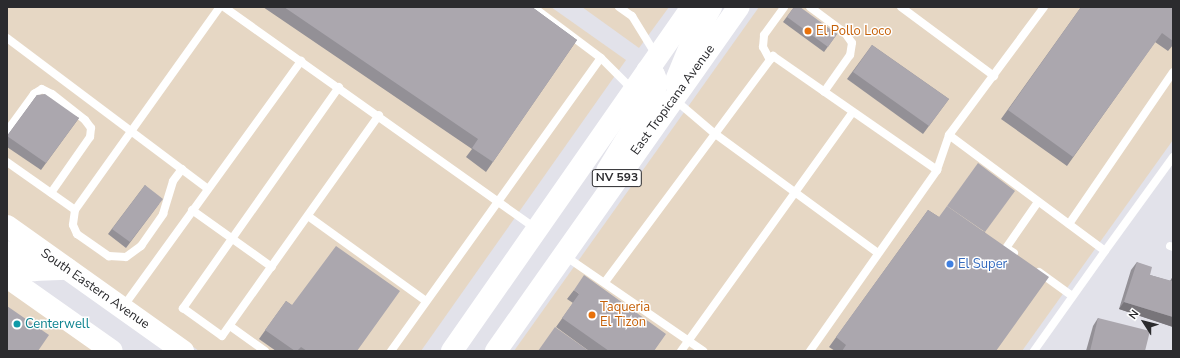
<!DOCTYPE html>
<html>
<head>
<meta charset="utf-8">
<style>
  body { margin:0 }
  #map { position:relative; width:1180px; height:358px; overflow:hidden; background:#e2e2ea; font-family:"Nunito Sans",sans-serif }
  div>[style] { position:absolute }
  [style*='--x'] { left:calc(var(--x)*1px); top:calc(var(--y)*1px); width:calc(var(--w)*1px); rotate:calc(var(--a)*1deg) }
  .commercial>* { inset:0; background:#e6d7c4 }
  .service>* { height:8px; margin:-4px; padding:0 4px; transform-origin:4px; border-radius:4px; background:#fff }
  .primary>* { height:22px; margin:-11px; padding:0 11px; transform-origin:11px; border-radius:11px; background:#fff }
  .wall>* { inset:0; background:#939096 }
  .shaded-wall>* { inset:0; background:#78757a }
  .building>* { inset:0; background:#aba7ae }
  .dots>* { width:11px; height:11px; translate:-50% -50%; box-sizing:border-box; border:2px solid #fff; border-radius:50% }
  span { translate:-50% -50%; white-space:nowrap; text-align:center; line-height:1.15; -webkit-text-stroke:3px #fff; paint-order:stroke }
  .shield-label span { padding:1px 3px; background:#fff; border:1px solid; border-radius:3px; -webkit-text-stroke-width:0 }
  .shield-label { font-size:12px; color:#2b2b2e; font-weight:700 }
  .food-label { font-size:13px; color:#c56008 }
  .left { translate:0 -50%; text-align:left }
  .street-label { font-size:13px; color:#2b2b2e }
  .shop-label { font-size:13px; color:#366cbe }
  .culture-label { font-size:13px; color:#0d838f }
  .frame { position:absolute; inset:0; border:8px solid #2b2b2e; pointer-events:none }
  .north { position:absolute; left:1124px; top:302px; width:40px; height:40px; -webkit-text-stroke:3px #fff; paint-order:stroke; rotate:306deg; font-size:11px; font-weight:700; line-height:16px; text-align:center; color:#2b2b2e }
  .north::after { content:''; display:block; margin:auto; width:14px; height:18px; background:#2b2b2e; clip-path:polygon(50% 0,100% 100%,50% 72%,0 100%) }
</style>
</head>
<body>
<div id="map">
  <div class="commercial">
    <div style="clip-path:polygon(7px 7px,551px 7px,626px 60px,421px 351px,199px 351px,7px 215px)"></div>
    <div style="clip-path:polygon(582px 7px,669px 7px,639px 48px)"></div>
    <div style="clip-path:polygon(759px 7px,1173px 7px,1173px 140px,1022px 351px,514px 351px)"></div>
    <div style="clip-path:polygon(7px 286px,100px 351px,7px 351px)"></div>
  </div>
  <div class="service">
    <div style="--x:224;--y:7;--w:383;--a:35.4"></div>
    <div style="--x:533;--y:7;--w:85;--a:36.9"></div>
    <div style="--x:601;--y:58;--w:45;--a:45"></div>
    <div style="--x:619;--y:7;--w:16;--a:35"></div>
    <div style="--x:632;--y:16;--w:46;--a:58.4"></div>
    <div style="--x:810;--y:7;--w:44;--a:36.6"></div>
    <div style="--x:845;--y:33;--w:12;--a:55"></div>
    <div style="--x:852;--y:43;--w:12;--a:99"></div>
    <div style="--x:850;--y:55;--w:45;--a:125.1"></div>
    <div style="--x:901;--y:7;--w:116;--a:36.6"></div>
    <div style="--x:7;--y:38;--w:250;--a:36.9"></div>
    <div style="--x:770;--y:60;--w:15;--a:-118"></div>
    <div style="--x:763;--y:47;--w:12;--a:-85"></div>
    <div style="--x:764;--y:35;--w:34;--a:-54"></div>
    <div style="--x:339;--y:87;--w:271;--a:125.2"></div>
    <div style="--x:183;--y:308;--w:48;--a:35.7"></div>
    <div style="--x:222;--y:336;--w:271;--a:-54.6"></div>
    <div style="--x:674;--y:99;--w:52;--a:40.4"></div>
    <div style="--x:714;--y:133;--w:203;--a:36.2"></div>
    <div style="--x:7;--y:131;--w:46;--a:-53.9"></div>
    <div style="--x:34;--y:94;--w:9;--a:-32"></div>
    <div style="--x:42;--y:89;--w:11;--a:27"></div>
    <div style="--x:52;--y:94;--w:42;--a:38.2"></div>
    <div style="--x:85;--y:120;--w:10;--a:53"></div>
    <div style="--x:91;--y:128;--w:9;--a:96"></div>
    <div style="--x:90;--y:137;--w:68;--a:124.9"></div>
    <div style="--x:949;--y:135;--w:159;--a:-53.4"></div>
    <div style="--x:7;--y:162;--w:83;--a:35.2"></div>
    <div style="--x:75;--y:210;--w:249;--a:-54.5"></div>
    <div style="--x:75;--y:210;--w:15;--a:98"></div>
    <div style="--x:73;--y:225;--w:10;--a:66"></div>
    <div style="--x:77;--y:234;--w:39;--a:35"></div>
    <div style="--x:109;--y:256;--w:17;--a:3"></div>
    <div style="--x:126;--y:257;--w:19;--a:-36"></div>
    <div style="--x:141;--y:246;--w:39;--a:-55"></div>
    <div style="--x:163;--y:214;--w:34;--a:-73"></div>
    <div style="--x:173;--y:181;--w:15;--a:-53"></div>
    <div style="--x:192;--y:210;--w:98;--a:35.5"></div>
    <div style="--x:308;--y:216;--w:145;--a:35.8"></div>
    <div style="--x:1069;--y:224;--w:184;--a:-55.6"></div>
    <div style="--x:1170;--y:246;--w:3;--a:18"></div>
    <div style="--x:1105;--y:251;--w:116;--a:-54.1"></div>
    <div style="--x:1014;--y:253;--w:9;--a:-148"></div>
    <div style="--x:1006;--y:248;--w:56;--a:-55.2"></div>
    <div style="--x:565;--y:256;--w:168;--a:34.5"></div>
    <div style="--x:1039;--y:272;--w:41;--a:36"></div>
    <div style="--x:605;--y:282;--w:282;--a:-53.4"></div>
    <div style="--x:773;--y:56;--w:200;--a:34.8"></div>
    <div style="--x:123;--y:307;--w:304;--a:-54.1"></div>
    <div style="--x:230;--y:326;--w:43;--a:35.5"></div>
    <div style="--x:391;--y:351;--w:360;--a:-54.4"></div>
    <div style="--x:681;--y:351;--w:294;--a:-54.3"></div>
    <div style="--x:810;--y:351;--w:221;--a:-54.9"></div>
    <div style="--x:937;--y:170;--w:37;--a:-71"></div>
    <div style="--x:949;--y:135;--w:194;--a:36.6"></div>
    <div style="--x:1105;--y:251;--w:123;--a:125.4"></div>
  </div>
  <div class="primary">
    <div style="--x:675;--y:83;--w:42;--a:-67.7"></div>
    <div style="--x:691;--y:44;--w:42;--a:-61.6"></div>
    <div style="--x:607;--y:171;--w:90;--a:-58.6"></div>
    <div style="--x:654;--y:94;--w:12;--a:-76"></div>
    <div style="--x:657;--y:82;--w:8;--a:-113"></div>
    <div style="--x:654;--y:75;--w:8;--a:-150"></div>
    <div style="--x:7;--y:226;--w:216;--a:35.4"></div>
    <div style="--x:7;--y:252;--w:32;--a:35"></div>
    <div style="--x:33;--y:270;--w:34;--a:-2"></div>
    <div style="--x:7;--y:277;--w:128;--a:35.2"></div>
    <div style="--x:452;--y:351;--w:419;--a:-55.1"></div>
    <div style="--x:496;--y:351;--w:421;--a:-54.8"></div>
  </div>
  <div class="wall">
    <div style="clip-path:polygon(263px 7px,532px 7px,577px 40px,486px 172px,466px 157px,472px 149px)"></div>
    <div style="clip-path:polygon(794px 7px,837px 34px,824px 52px,783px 22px)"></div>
    <div style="clip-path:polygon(1081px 7px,1173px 7px,1173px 45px,1168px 51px,1155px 42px,1067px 166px,1001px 119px)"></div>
    <div style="clip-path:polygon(872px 45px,949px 99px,923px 134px,847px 79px)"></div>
    <div style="clip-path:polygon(37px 95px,79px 118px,41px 170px,7px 147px,7px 136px)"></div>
    <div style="clip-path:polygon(145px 185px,159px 204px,126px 248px,108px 234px)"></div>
    <div style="clip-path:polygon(928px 210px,939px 217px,985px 232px,996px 351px,835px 351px,829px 347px)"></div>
    <div style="clip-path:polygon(1137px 262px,1150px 275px,1170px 281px,1173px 276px,1173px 327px,1119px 309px,1131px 270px)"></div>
    <div style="clip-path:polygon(574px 290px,654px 351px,589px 351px,556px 327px,573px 303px,567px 299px)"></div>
    <div style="clip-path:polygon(286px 301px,357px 351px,276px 351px,259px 339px)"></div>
    <div style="clip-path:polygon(1098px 318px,1145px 351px,1086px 351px,1093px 326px)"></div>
  </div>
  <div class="shaded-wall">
    <div style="clip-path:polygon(1124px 302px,1173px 317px,1173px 327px,1119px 309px)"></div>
  </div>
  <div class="building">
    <div style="clip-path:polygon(284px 7px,532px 7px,577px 40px,493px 162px,472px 148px,478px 139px)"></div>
    <div style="clip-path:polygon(794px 7px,800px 7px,837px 34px,828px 47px,787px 17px)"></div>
    <div style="clip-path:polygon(1081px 7px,1173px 7px,1173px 41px,1162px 33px,1073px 157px,1008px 110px)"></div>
    <div style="clip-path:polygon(872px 45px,949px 99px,929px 126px,853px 72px)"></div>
    <div style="clip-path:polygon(45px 94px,79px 118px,46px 163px,7px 136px,37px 95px)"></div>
    <div style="clip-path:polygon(978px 163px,1015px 191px,985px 232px,947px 206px)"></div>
    <div style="clip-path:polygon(145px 185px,163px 199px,130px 242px,112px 229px)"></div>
    <div style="clip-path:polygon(947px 206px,1049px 277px,996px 351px,842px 351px,846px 345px,836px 337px,928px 210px,939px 217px)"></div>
    <div style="clip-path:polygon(336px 246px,400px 291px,357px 351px,307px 351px,301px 347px,297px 351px,295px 351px,265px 330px,286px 301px,292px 305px)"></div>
    <div style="clip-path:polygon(1137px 262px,1152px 267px,1150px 275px,1172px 281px,1173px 277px,1173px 317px,1124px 302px)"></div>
    <div style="clip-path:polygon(584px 275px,666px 334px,654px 351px,609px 351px,562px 318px,579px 294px,574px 290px)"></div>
    <div style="clip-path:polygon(7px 306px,49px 335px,38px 351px,7px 351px)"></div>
    <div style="clip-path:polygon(1098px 318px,1150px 331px,1145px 351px,1090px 351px)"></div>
    <div style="clip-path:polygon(555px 327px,589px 351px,538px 351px)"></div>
  </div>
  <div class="dots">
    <div style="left:808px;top:31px;background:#e8710a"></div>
    <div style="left:950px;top:264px;background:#3f7fe0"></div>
    <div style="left:592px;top:315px;background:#e8710a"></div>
    <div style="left:17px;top:324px;background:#0f9aa8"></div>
  </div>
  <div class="shield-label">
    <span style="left:617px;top:178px">NV 593</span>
  </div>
  <div class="food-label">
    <span class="left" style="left:816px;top:31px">El Pollo Loco</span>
    <span class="left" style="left:600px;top:315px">Taqueria<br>El Tizon</span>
  </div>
  <div class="street-label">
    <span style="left:673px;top:100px;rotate:-54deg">East Tropicana Avenue</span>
    <span style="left:95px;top:289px;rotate:35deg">South Eastern Avenue</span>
  </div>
  <div class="shop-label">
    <span class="left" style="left:958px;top:264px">El Super</span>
  </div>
  <div class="culture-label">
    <span class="left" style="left:25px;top:324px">Centerwell</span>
  </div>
  <div class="frame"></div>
  <div class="north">N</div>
</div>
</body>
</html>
